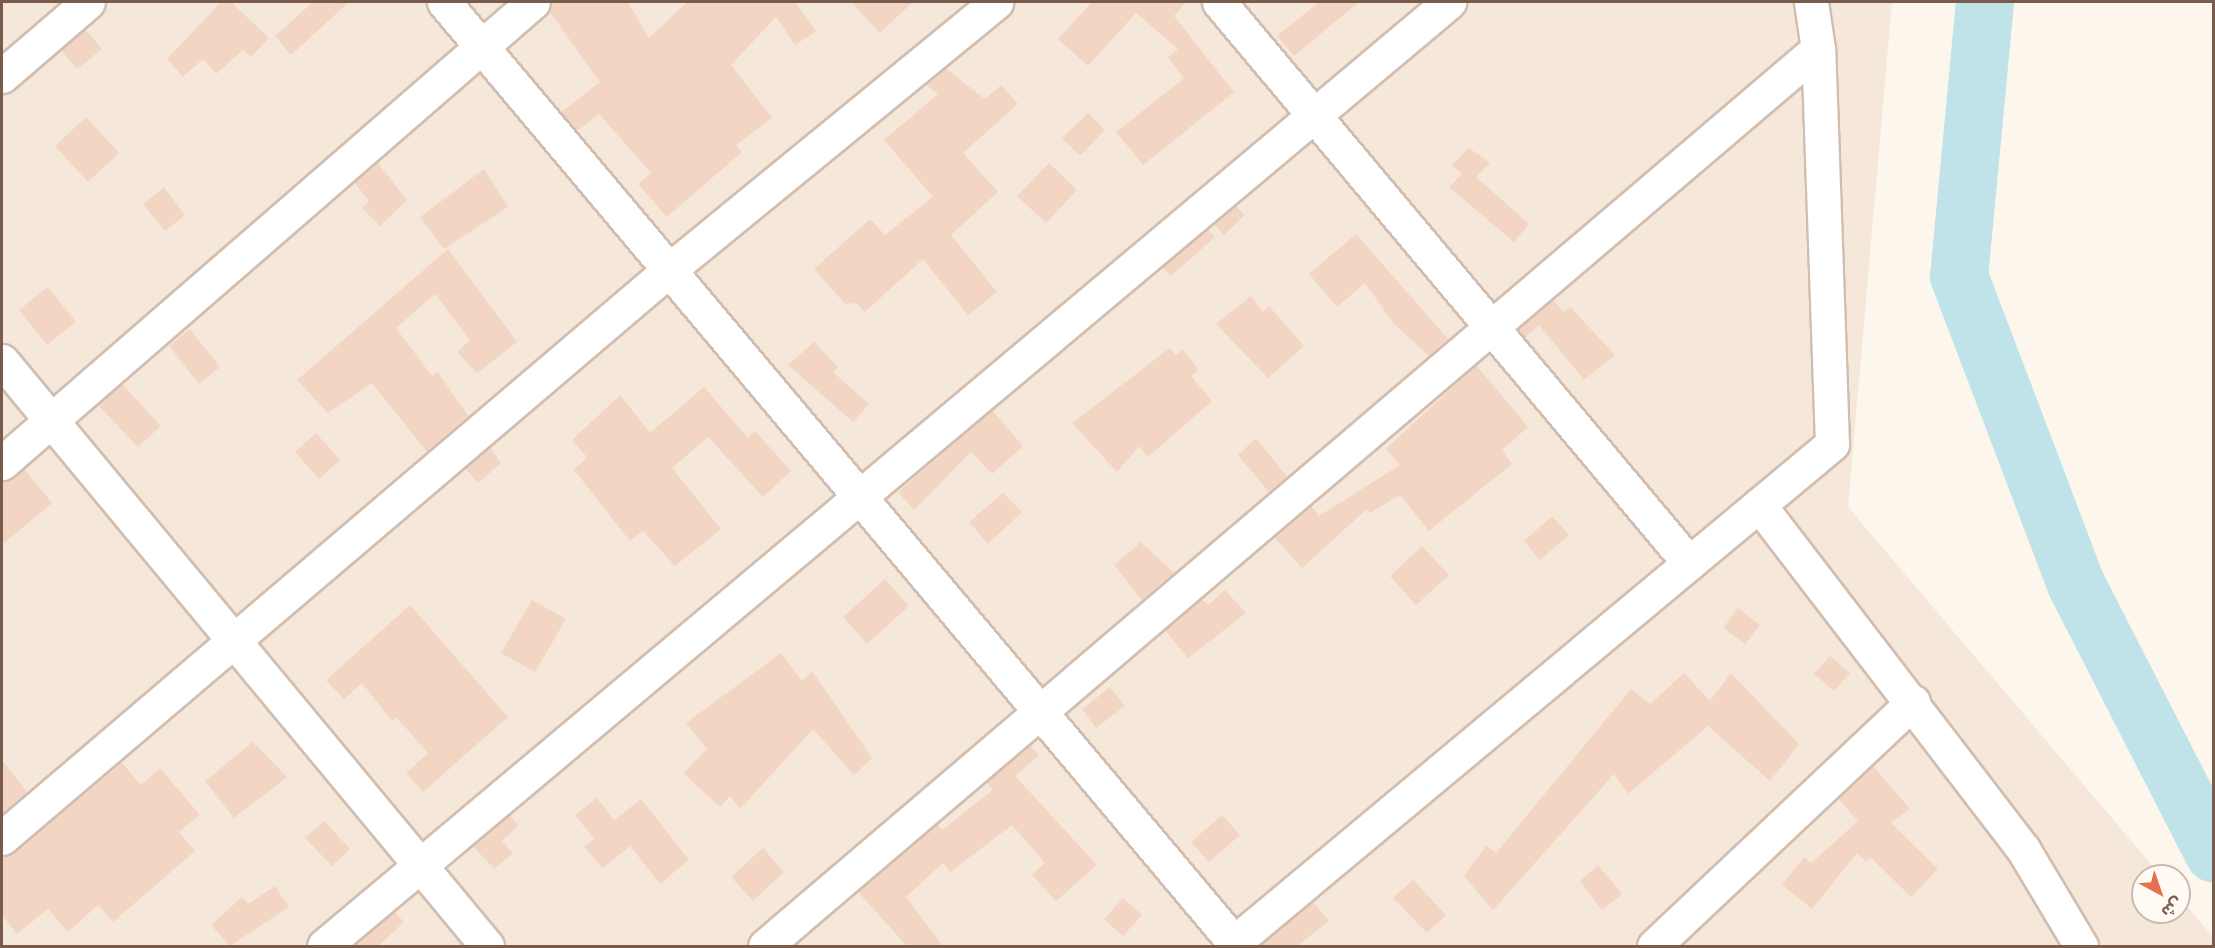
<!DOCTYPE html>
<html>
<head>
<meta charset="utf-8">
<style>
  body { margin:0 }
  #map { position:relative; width:2215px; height:948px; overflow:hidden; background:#fdf6ec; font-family:"Sofia Sans Condensed","Noto Sans Arabic",sans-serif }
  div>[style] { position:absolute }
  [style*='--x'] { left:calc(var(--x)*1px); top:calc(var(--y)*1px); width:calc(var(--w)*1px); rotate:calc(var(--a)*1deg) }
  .residential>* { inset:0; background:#f5e8da }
  .river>* { height:58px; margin:-29px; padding:0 29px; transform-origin:29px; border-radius:29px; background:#bfe3e8 }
  .building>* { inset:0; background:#f3d5c3 }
  .roads { filter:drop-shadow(2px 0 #d1beb0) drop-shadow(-2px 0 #d1beb0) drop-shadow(0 2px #d1beb0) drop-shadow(0 -2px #d1beb0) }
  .minor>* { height:33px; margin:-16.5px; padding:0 16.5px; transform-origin:16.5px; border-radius:16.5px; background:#fff }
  span { translate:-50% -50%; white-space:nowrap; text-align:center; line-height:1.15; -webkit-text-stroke:4.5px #fffaf3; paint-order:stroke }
  .frame { position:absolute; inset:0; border:3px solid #7a5c4d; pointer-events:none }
  .north { position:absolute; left:2131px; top:864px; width:60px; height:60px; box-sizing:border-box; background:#fffaf3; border:2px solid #cabbb1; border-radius:50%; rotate:140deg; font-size:16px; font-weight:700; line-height:24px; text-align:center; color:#7a5c4d }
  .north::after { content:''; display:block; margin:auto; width:21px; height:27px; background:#e76f51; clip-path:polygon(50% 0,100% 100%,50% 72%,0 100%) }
</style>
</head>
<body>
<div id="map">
  <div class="residential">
    <div style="clip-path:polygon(2px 2px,1892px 2px,1848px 507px,2161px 876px,2143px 876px,2143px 912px,2179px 912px,2179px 897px,2214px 938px,2213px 946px,2px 946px)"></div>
  </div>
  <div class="river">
    <div style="--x:1985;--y:2;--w:275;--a:95.4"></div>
    <div style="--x:1959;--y:276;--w:329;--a:69.2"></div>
    <div style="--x:2076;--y:584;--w:303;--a:62.9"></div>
  </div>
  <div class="building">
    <div style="clip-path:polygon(221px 2px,231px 2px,269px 38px,251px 57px,243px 50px,216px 74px,203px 59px,183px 77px,167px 59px)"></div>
    <div style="clip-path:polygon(313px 2px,349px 2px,291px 55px,275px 36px)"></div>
    <div style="clip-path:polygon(551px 2px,628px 2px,649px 38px,687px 2px,795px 2px,816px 31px,795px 45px,776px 17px,731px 65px,772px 118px,736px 145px,742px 152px,667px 217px,638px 184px,651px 173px,599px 114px,577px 131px,561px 112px,600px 82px,549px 11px)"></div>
    <div style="clip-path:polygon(851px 2px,913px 2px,880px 33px)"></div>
    <div style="clip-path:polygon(1092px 2px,1186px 2px,1174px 16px,1234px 92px,1143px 165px,1116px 132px,1184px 78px,1168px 57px,1178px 49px,1136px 13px,1088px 66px,1058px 39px)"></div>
    <div style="clip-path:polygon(1319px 2px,1359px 2px,1294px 56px,1277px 36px)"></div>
    <div style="clip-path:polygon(85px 29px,102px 49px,77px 69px,61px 50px)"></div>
    <div style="clip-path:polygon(945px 68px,985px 99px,1001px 85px,1018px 104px,963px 153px,998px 192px,951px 235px,997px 292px,968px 315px,923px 259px,865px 312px,856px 303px,845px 304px,814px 269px,870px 219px,885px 235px,933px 197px,884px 140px,938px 94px,925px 84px)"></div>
    <div style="clip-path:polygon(1088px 113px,1105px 130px,1080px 156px,1062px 138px)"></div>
    <div style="clip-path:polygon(86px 117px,119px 153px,88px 182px,55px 146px)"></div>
    <div style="clip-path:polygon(1469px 148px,1490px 163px,1476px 177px,1529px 224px,1514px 242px,1449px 187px,1462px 174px,1452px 165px)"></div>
    <div style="clip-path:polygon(377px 162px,407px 200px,380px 226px,362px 208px,369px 201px,354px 182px)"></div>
    <div style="clip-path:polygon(1049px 163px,1077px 190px,1046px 223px,1017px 196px)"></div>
    <div style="clip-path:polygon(484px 169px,508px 207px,444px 249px,420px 217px)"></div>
    <div style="clip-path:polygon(164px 187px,185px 215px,165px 231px,143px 204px)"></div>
    <div style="clip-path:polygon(1236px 206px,1245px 215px,1224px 235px,1214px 224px)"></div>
    <div style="clip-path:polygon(1208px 229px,1215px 237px,1171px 276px,1162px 267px)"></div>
    <div style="clip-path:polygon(1356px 234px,1448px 339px,1429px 356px,1394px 324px,1365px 283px,1337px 307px,1309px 274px)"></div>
    <div style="clip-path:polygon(448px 249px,517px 342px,477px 373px,457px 352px,470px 340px,435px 294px,396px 328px,432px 376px,437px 371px,468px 416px,427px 452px,372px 383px,328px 413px,297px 380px)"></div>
    <div style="clip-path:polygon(48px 287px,76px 322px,47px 345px,19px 310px)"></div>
    <div style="clip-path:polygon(1251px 296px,1263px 312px,1269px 306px,1304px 346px,1268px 378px,1216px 324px)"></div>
    <div style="clip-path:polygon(1553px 300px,1564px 312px,1570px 307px,1615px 355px,1584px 380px,1539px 325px,1525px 338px,1518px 329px)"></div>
    <div style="clip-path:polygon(190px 329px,220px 367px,199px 384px,169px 346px)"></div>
    <div style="clip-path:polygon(814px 342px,838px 367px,833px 372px,869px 404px,853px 422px,788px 365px)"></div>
    <div style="clip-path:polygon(1170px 348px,1176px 355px,1183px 350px,1199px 370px,1191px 376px,1212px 401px,1148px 457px,1139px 446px,1117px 472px,1072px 423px)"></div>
    <div style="clip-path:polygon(1476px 365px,1528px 427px,1502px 450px,1512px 464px,1429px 531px,1400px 495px,1370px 513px,1367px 509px,1302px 568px,1274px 537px,1311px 506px,1319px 516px,1400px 465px,1386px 449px)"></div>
    <div style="clip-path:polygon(122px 384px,161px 426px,138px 447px,98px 405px)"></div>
    <div style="clip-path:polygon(704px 387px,748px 438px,755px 431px,791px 471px,763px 497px,708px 437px,672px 468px,721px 529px,675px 566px,643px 531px,630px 541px,574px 470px,587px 457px,572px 440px,620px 395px,650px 433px)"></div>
    <div style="clip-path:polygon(992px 410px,1023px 446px,992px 474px,971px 452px,914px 510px,898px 492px)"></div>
    <div style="clip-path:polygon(316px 433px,340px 460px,319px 479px,295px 452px)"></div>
    <div style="clip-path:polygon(1256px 438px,1287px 477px,1269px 492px,1238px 455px)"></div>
    <div style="clip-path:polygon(490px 447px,501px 463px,478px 483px,465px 468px)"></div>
    <div style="clip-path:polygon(24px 469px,52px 503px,2px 545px,2px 481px)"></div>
    <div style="clip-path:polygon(1003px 493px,1022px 512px,988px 544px,969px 522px)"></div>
    <div style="clip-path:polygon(1552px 516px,1569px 535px,1540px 560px,1524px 541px)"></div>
    <div style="clip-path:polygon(1141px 542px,1174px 573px,1142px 600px,1114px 565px)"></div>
    <div style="clip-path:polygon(1422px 546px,1449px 575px,1416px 605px,1390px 576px)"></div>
    <div style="clip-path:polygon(885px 579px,909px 606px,867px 644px,843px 617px)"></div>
    <div style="clip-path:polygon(1225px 590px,1246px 613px,1188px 658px,1165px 630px,1201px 599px,1208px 605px)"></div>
    <div style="clip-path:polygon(532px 600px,566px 619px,535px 672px,501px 653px)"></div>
    <div style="clip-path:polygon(410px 605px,508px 717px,423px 792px,406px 773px,428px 753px,396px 717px,392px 721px,362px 683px,344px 699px,326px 680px)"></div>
    <div style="clip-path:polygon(1738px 608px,1760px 625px,1745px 644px,1723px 628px)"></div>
    <div style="clip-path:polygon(781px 653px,802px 681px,812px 671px,872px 758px,854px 775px,813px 729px,740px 809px,730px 796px,720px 807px,683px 773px,707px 749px,686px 723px)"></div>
    <div style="clip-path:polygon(1830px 656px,1850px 673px,1834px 691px,1814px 674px)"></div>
    <div style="clip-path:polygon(1684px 673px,1710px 701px,1731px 673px,1799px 744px,1770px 781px,1708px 726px,1628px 794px,1614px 774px,1493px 910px,1464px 876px,1486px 846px,1496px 853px,1631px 689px,1650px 704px)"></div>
    <div style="clip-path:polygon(1110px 687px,1125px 706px,1096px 728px,1082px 709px)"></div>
    <div style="clip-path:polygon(253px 742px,287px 777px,234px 818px,205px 781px)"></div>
    <div style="clip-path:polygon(1030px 745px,1039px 755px,1015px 776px,1097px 865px,1056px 901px,1032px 875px,1045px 863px,1012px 825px,950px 872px,943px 863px,906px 897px,943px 946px,907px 946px,858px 892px,937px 824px,942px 830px,993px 790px,986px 782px)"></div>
    <div style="clip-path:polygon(2px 760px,27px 792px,2px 814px)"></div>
    <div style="clip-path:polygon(122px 763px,141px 785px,160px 768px,200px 815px,179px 832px,195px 851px,113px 922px,98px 905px,68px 932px,48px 909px,17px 934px,2px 915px,2px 856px,14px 852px)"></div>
    <div style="clip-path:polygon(1873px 766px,1910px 809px,1891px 823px,1938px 869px,1911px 897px,1871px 858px,1866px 862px,1857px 853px,1812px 909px,1782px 885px,1804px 857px,1811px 863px,1858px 821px,1838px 798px)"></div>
    <div style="clip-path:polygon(597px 798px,614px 820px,641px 799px,689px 860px,660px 884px,630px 846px,603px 868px,584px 847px,594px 839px,575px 815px)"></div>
    <div style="clip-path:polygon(510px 814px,518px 826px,502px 841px,513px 853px,494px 869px,473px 846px)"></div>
    <div style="clip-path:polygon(1222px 815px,1240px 835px,1209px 862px,1191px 842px)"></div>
    <div style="clip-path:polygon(324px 821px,350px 849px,332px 866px,305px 838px)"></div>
    <div style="clip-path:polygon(763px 848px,784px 872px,753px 901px,731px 877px)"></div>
    <div style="clip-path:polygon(1598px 865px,1622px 894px,1602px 910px,1580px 881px)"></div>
    <div style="clip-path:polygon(1413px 880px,1446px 915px,1427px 933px,1393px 898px)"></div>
    <div style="clip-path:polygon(275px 886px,289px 907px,230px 946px,211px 925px,242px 897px,248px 904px)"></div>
    <div style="clip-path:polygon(1123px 898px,1142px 915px,1123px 936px,1104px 919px)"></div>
    <div style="clip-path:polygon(1313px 902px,1329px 921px,1297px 946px,1259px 946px)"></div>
    <div style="clip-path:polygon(394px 911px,404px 922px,378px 946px,353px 946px)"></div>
  </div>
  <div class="roads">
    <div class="minor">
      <div style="--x:444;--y:2;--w:1233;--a:49.97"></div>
      <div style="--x:1219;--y:2;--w:732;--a:50.04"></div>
      <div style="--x:2;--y:76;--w:113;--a:-40.7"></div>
      <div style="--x:2;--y:361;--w:760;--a:50.34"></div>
      <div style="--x:2;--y:463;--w:703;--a:-40.96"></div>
      <div style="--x:1759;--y:505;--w:434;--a:52.5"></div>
      <div style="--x:2023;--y:849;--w:113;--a:59.1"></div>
      <div style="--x:2;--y:838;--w:876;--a:-40.42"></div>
      <div style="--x:669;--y:270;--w:423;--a:-39.3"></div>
      <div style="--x:324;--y:946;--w:1469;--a:-40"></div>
      <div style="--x:765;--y:946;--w:1383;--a:-40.43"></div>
      <div style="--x:1230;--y:946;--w:784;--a:-39.82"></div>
      <div style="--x:1832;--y:444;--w:395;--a:-92"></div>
      <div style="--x:1818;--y:49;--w:48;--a:-98.5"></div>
      <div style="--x:1654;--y:946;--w:356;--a:-43.3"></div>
    </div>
  </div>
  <div class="frame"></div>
  <div class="north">ش</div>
</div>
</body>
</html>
